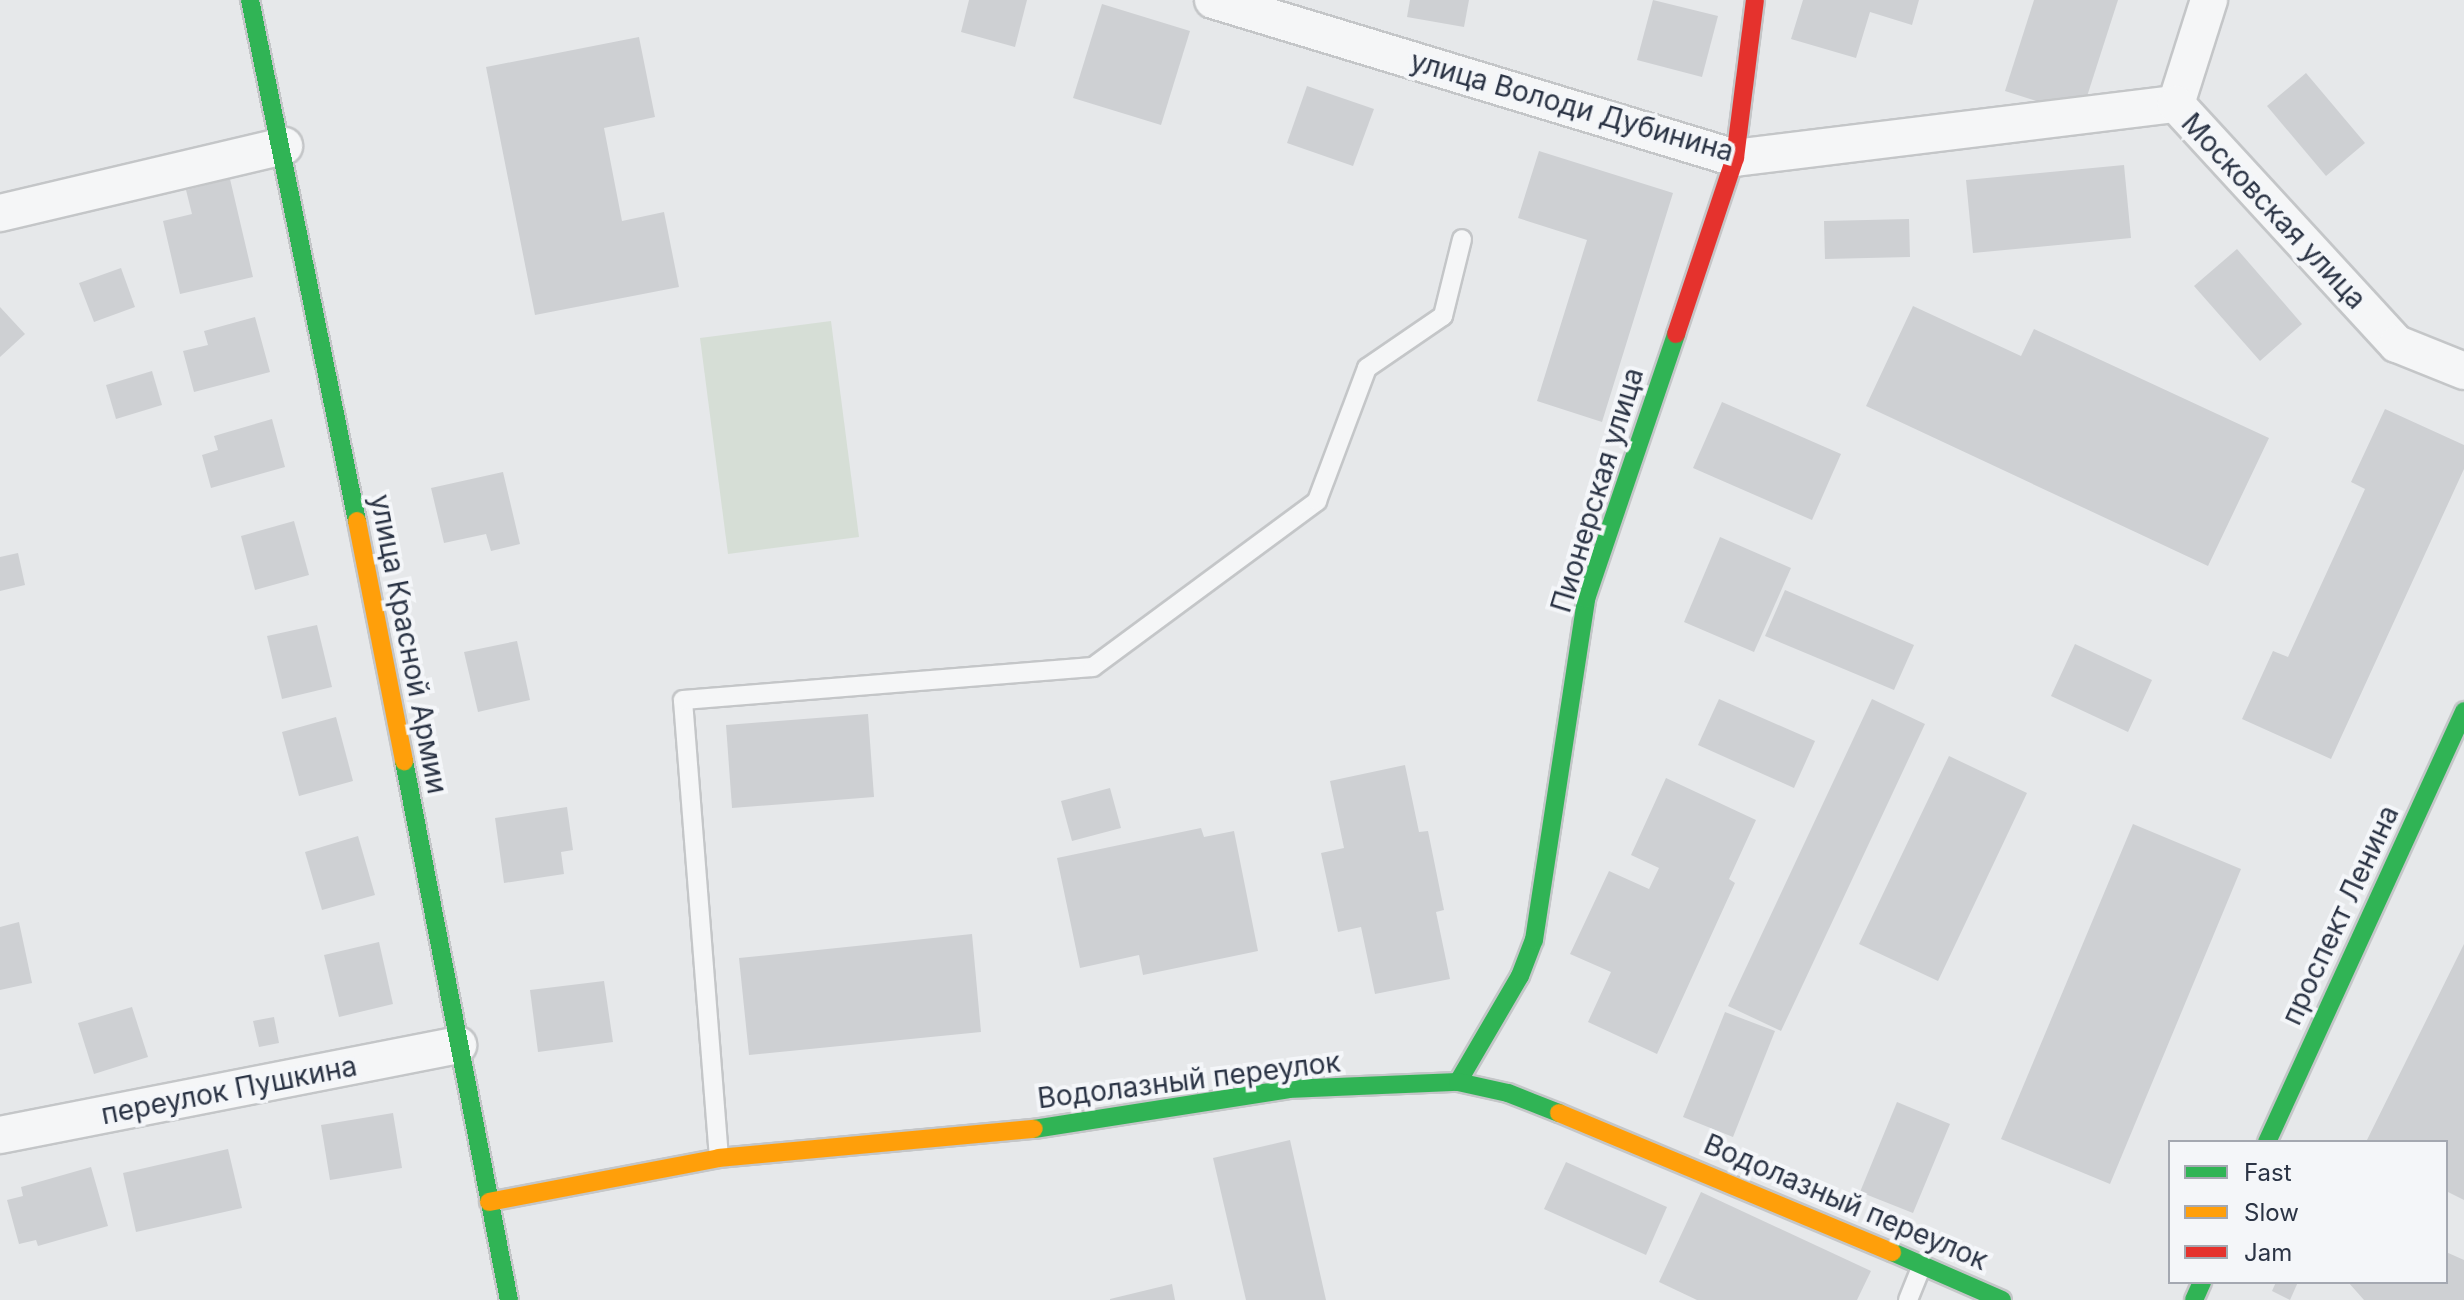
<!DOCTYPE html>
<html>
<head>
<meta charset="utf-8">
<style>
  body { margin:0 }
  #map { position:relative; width:2464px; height:1300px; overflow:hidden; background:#e6e8ea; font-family:Inter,sans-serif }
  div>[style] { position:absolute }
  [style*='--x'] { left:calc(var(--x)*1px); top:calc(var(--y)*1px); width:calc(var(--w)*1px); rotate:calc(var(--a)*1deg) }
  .green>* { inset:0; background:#d6ded6 }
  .building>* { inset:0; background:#ced0d3 }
  .roads { filter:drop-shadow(2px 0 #c4c6c8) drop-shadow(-2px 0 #c4c6c8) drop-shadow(0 2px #c4c6c8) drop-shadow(0 -2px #c4c6c8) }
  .lane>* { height:18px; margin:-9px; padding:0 9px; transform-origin:9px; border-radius:9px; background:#f5f6f7 }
  .street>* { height:36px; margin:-18px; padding:0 18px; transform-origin:18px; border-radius:18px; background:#f5f6f7 }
  .fast>* { height:18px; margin:-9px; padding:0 9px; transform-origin:9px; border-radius:9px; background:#30b455 }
  .slow>* { height:18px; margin:-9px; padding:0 9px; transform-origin:9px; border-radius:9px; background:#ff9f0a }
  .jam>* { height:18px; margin:-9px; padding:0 9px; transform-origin:9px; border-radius:9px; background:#e5322d }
  span { translate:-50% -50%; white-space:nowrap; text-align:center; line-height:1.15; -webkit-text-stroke:8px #f4f6f9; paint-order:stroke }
  .street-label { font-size:28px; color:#2b3445 }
  .legend { position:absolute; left:2168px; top:1140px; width:280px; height:144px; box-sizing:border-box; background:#f4f6f9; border:2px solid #a4a8b1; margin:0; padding:10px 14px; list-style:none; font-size:24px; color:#2b3445 }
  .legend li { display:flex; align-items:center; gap:16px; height:40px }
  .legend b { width:40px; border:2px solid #a4a8b1 }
</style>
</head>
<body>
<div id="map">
  <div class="green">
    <div style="clip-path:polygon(831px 321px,859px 537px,728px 554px,700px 338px)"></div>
  </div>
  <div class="building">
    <div style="clip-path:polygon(969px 0,1027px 0,1015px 47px,961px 32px)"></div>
    <div style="clip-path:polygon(1410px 0,1469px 0,1464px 27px,1407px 17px)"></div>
    <div style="clip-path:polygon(1653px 0,1718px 16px,1702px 77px,1637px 60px)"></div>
    <div style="clip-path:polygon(1803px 0,1919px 0,1912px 25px,1870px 12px,1856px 58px,1791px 39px)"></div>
    <div style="clip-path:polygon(2034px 0,2118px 0,2081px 115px,2005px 91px)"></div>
    <div style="clip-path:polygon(1102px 4px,1190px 31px,1161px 125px,1073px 98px)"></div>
    <div style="clip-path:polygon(639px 37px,655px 117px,604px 128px,622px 221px,664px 212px,679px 287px,535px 315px,486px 67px)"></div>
    <div style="clip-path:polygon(2306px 73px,2365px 143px,2326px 176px,2267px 106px)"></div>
    <div style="clip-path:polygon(1307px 86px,1374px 109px,1353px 166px,1287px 143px)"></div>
    <div style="clip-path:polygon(1539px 151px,1673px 193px,1602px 422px,1537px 401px,1587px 240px,1518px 218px)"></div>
    <div style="clip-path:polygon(2124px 165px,2131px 238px,1973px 253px,1966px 180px)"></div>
    <div style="clip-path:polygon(230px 179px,253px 277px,180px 294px,163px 221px,192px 214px,186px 190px)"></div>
    <div style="clip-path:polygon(1909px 219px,1910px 257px,1825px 259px,1824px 221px)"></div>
    <div style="clip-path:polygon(2237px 249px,2302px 324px,2260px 361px,2194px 286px)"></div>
    <div style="clip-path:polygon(121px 268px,135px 307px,94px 322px,79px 283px)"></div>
    <div style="clip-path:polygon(1913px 306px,2021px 356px,2034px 329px,2269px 438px,2208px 566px,1866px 406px)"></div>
    <div style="clip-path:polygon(0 307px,25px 334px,0 357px)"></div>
    <div style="clip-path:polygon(255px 317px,270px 372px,194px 392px,183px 351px,208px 345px,204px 331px)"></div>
    <div style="clip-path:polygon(152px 371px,162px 405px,116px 419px,106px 385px)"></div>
    <div style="clip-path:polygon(1722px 402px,1841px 454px,1812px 520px,1693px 468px)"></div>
    <div style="clip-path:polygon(2385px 409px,2464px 445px,2464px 469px,2331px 759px,2242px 719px,2273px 651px,2288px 657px,2365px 489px,2351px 482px)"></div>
    <div style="clip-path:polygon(272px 419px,285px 467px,211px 488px,202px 455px,218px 450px,214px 436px)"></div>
    <div style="clip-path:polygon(503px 472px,520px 544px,491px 551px,486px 534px,444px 543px,431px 488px)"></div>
    <div style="clip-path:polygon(294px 521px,309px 575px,255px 590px,241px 536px)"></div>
    <div style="clip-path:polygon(1720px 537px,1791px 568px,1754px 652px,1684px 622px)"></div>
    <div style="clip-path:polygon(18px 553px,25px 585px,0 591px,0 557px)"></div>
    <div style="clip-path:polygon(1785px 590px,1914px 645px,1894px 690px,1765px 636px)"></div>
    <div style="clip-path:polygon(317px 625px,332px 687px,282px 699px,267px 636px)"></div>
    <div style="clip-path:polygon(517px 641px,530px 700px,478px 712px,464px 652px)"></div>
    <div style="clip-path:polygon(2075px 644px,2152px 680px,2128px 732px,2051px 696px)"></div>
    <div style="clip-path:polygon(1719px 699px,1815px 741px,1794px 788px,1698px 745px)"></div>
    <div style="clip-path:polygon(1872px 699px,1925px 724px,1781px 1031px,1728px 1006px)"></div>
    <div style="clip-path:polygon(868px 714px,874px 797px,732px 808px,726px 725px)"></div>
    <div style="clip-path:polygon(336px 717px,353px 781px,299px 796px,282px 732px)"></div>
    <div style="clip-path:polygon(1949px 756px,2027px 793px,1938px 981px,1859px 944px)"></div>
    <div style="clip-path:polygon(1405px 765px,1419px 832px,1428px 831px,1444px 910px,1436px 912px,1450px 979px,1375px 994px,1361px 927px,1338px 932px,1321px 853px,1344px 848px,1330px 781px)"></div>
    <div style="clip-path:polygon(1666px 778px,1756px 820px,1729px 879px,1735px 883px,1657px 1054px,1588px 1022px,1611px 972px,1570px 954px,1609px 871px,1649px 889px,1659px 868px,1631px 855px)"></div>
    <div style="clip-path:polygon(1110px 788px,1121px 828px,1072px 841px,1061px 801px)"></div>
    <div style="clip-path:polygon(567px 807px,573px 850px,561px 852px,564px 874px,504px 883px,495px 818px)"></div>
    <div style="clip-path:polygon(2133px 824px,2241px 869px,2110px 1184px,2001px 1139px)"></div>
    <div style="clip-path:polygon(1201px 828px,1204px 837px,1234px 831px,1258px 951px,1143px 975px,1139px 955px,1080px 968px,1057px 858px)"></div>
    <div style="clip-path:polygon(358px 836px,375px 895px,322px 910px,305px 852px)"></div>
    <div style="clip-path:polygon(19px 922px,32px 983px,0 990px,0 927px)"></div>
    <div style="clip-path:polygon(972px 934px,981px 1032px,749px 1055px,739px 958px)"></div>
    <div style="clip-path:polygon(379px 942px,393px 1004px,339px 1017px,324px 955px)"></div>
    <div style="clip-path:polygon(2464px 944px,2464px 1200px,2446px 1191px,2446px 1142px,2366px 1142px)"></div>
    <div style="clip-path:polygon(604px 981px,613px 1042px,538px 1052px,530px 990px)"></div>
    <div style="clip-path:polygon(132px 1007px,148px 1057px,94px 1074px,78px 1023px)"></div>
    <div style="clip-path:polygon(1725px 1012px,1775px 1031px,1733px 1137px,1683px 1117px)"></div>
    <div style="clip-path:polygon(274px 1017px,279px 1043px,259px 1047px,253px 1021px)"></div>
    <div style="clip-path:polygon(1897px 1102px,1950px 1124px,1913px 1213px,1860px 1192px)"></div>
    <div style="clip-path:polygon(393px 1113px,402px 1168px,330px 1180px,321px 1125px)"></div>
    <div style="clip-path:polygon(1290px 1140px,1326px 1300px,1246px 1300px,1213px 1158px)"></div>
    <div style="clip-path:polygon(228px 1149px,242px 1208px,136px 1232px,123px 1173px)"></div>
    <div style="clip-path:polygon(1566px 1162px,1667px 1207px,1646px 1255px,1544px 1209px)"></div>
    <div style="clip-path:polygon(91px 1167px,108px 1226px,38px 1246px,36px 1240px,19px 1244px,7px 1200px,23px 1196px,21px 1187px)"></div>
    <div style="clip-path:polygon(1701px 1192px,1871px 1271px,1857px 1300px,1697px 1300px,1659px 1282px)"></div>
    <div style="clip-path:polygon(2446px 1252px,2464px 1260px,2464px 1300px,2364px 1300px,2348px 1282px,2446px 1282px)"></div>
    <div style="clip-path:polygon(2276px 1282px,2298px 1282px,2290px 1300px,2272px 1291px)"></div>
    <div style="clip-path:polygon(1172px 1284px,1175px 1300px,1110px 1300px,1110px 1299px)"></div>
  </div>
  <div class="roads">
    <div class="lane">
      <div style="--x:719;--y:1158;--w:459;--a:-94.5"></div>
      <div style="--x:683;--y:700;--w:411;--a:-4.6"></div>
      <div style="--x:1093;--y:667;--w:279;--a:-36.5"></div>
      <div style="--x:1317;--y:501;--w:142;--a:-69.4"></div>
      <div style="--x:1367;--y:368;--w:92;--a:-34.4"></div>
      <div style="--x:1443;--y:316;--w:79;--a:-76.1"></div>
      <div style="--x:1908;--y:1300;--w:37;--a:-68"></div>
    </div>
    <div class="street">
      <div style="--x:1213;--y:0;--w:545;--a:16.84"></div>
      <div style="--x:1735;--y:158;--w:444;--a:-7"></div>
      <div style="--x:2209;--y:0;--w:109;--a:107.6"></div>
      <div style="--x:2176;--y:104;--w:326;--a:47.4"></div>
      <div style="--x:2397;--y:344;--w:72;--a:21.9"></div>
      <div style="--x:0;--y:213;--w:292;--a:-13.3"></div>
      <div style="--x:0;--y:1135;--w:467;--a:-11.1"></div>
    </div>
    <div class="fast">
      <div style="--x:250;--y:0;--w:532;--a:78.39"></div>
      <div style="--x:404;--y:761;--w:549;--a:78.98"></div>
      <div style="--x:1458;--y:1082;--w:123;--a:-59.7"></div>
      <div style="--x:1520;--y:976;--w:39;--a:-69"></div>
      <div style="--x:1534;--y:940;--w:345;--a:-81.3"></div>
      <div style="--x:1586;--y:599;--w:280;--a:-71.2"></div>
      <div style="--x:1034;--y:1129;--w:257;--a:-8.9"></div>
      <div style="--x:1288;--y:1089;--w:170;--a:-2.4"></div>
      <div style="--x:1458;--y:1082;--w:51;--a:12.4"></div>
      <div style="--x:1508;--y:1093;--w:55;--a:21.4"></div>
      <div style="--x:2267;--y:1142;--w:474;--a:-65.4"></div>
      <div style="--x:1892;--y:1252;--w:120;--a:23.6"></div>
      <div style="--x:2194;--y:1300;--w:20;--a:-66"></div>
    </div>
    <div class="slow">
      <div style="--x:357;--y:521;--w:245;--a:78.9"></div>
      <div style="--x:1559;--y:1113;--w:361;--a:22.7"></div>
      <div style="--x:489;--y:1202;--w:234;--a:-10.8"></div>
      <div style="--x:719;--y:1158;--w:316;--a:-5.3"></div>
    </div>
    <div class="jam">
      <div style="--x:1676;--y:334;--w:186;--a:-71.5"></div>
      <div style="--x:1735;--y:158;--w:159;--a:-82.8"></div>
    </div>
  </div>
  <div class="street-label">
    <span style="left:1572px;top:106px;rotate:16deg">улица Володи Дубинина</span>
    <span style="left:2274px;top:211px;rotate:47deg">Московская улица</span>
    <span style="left:1597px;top:490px;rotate:-73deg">Пионерская улица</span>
    <span style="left:409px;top:644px;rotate:79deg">улица Красной Армии</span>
    <span style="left:2340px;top:915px;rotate:-65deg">проспект Ленина</span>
    <span style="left:1189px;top:1080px;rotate:-7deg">Водолазный переулок</span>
    <span style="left:229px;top:1090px;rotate:-11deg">переулок Пушкина</span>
    <span style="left:1846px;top:1202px;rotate:23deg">Водолазный переулок</span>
  </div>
  <ul class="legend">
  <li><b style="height:10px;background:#30b455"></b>Fast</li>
  <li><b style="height:10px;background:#ff9f0a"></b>Slow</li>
  <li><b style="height:10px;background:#e5322d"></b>Jam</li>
  </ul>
</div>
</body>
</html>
